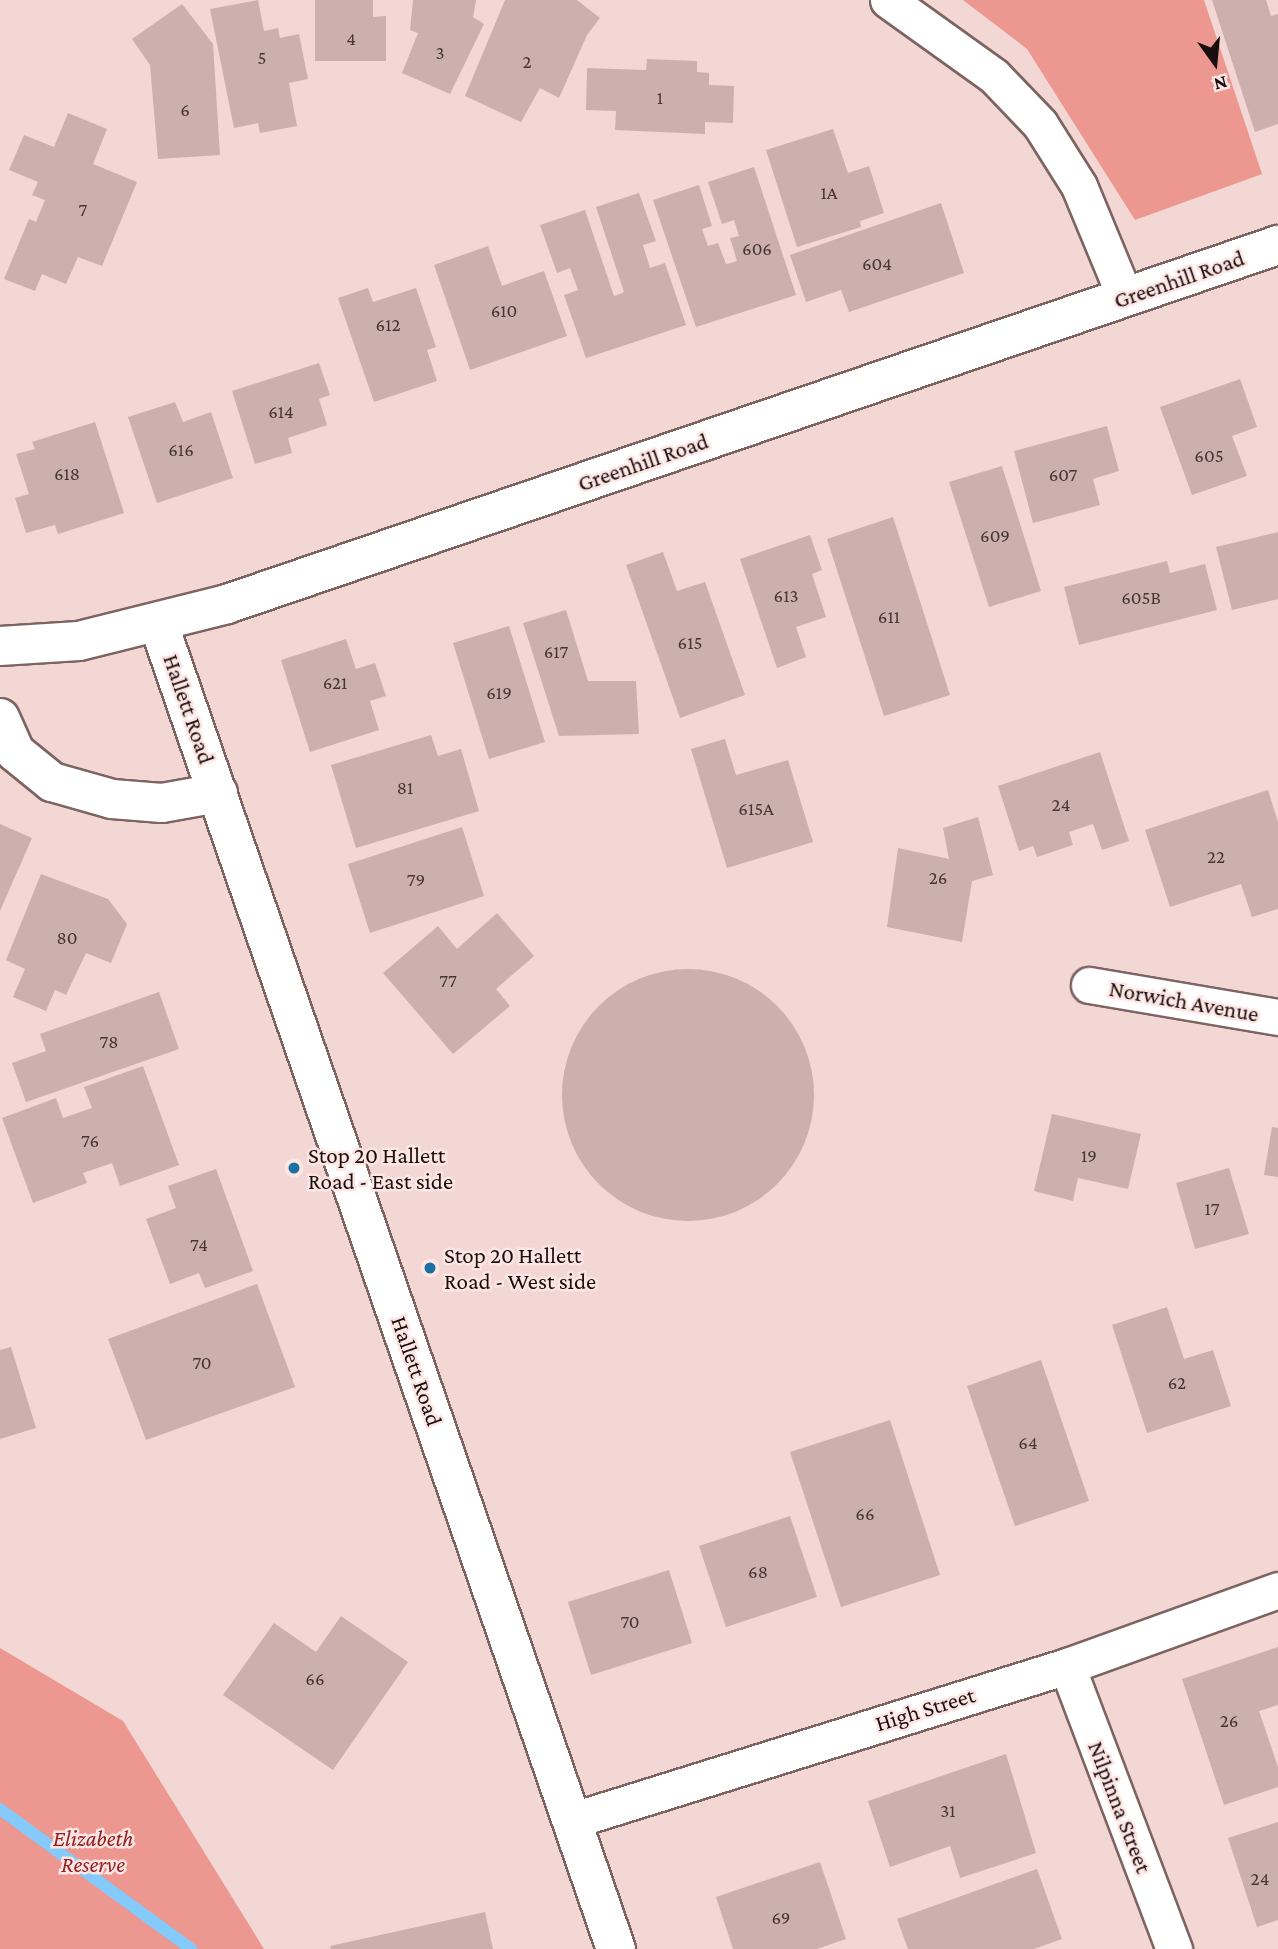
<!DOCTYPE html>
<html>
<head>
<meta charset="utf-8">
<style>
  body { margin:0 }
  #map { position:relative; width:1278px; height:1949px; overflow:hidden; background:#f3d7d4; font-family:"Crimson Pro",serif }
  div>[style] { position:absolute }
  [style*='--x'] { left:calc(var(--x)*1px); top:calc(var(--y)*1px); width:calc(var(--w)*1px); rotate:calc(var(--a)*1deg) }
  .green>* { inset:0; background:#ec978f }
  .stream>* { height:12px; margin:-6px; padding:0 6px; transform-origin:6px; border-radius:6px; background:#84cafa }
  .building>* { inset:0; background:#cbb0ad }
  .round { border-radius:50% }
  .roads { filter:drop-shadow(2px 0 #7d6461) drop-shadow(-2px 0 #7d6461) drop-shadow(0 2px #7d6461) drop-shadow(0 -2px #7d6461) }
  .street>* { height:35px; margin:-17.5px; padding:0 17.5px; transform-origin:17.5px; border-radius:17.5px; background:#fff }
  .secondary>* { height:38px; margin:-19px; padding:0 19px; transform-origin:19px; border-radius:19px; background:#fff }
  .dots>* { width:19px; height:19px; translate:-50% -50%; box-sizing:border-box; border:4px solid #fde5e3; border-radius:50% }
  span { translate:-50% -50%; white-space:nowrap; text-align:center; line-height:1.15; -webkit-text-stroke:5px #fde5e3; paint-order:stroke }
  .number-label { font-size:19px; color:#453635 }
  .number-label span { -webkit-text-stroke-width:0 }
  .street-label { font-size:23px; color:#180e0d }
  .poi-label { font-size:23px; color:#180e0d }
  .left { translate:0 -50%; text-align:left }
  .park-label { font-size:23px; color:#941e21; font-style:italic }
  .north { position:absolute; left:1180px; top:28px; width:70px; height:70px; -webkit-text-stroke:5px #fde5e3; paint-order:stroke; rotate:165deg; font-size:19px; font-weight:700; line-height:28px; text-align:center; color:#180e0d }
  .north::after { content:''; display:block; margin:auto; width:24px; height:32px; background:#180e0d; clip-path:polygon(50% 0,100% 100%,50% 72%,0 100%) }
</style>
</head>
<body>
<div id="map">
  <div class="green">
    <div style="clip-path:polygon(963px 0,1204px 0,1262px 174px,1135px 220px,1027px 49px)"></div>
    <div style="clip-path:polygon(0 1648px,123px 1721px,264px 1949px,0 1949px)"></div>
  </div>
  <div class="stream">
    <div style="--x:0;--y:1809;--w:237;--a:36.2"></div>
  </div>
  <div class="building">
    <div style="clip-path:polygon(258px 0,264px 31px,278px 28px,280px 38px,299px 34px,308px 79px,289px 83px,297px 126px,260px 133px,258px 123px,234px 128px,210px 9px)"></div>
    <div style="clip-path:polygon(315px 0,373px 0,373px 17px,386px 16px,386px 61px,315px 61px)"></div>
    <div style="clip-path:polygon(413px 0,476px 0,473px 17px,484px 24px,450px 94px,402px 73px,418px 33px,410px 30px)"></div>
    <div style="clip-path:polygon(505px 0,577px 0,600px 18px,587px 35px,559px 98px,540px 88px,521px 122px,465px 96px)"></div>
    <div style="clip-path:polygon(1212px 0,1266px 0,1271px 16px,1278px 14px,1278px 124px,1255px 132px)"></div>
    <div style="clip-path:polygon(182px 4px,213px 44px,220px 155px,158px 159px,150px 65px,132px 39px)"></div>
    <div style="clip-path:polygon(647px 59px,697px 61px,697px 72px,709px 73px,709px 85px,734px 86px,733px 123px,705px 122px,705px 134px,615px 130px,616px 111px,586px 110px,587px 68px,646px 70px)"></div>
    <div style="clip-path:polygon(68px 113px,107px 129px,93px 164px,137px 182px,102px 266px,78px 257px,66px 284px,42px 274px,35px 291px,4px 279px,29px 219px,36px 222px,45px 200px,32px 195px,38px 182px,9px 170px,24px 135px,54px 147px)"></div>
    <div style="clip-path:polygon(833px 129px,848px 173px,869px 166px,884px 213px,860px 221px,861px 227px,797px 247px,766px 150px)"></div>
    <div style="clip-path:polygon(754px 167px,796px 295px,696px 327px,653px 200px,699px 185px,712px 226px,702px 229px,708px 246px,718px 243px,726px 264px,731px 263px,737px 261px,730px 238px,739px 236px,734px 220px,722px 224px,708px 182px)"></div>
    <div style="clip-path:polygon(639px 193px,656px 241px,643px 245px,650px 268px,665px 263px,686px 325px,586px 358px,564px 295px,578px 290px,570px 268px,557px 273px,540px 225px,585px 210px,614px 296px,620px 294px,624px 292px,596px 207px)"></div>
    <div style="clip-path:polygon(941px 203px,964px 273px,849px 312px,841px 290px,806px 302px,790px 255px)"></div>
    <div style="clip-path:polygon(488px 246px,502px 286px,544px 271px,567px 336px,470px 370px,434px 265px)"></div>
    <div style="clip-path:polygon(368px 288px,373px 302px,416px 288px,436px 347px,427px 350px,437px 381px,374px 402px,338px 298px)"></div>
    <div style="clip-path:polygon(319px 363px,330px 395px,319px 399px,327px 425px,288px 438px,292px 453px,255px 464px,232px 391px)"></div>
    <div style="clip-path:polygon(1240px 379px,1257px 427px,1232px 436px,1247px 476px,1192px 495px,1160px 407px)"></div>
    <div style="clip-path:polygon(175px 402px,183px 422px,211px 412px,233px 478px,157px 503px,128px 417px)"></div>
    <div style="clip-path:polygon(95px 422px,124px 513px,58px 534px,55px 525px,26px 533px,15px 498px,29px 494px,16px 454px,35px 449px,32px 442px)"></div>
    <div style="clip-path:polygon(1107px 426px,1119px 471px,1093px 479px,1100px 505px,1033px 523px,1014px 451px)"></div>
    <div style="clip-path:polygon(1002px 466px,1041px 591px,989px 607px,949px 482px)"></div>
    <div style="clip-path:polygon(893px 517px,950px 695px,884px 716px,827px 539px)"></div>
    <div style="clip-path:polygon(1278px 532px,1278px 599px,1232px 610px,1216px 547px)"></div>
    <div style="clip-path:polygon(810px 535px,822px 570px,812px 574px,826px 617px,796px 627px,806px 657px,777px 668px,740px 559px)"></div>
    <div style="clip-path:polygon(663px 552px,677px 591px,705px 582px,745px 695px,680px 718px,626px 565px)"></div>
    <div style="clip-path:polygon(1167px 561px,1170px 573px,1205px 564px,1217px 610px,1079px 645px,1064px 587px)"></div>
    <div style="clip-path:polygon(566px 610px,588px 681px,636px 681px,639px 734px,559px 736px,523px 623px)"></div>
    <div style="clip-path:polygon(509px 626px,545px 742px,489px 759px,453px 643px)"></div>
    <div style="clip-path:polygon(346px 639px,356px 669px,375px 663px,386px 696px,370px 701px,379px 730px,310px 752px,281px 660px)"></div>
    <div style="clip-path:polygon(431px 735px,438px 756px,461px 749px,479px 811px,356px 848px,331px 765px)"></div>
    <div style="clip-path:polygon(725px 739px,736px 775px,788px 760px,813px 842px,727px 868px,691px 749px)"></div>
    <div style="clip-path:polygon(1100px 752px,1129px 841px,1102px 850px,1093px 824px,1069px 832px,1073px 845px,1037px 857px,1033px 846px,1019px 851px,998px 786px)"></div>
    <div style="clip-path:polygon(1268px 790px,1278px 822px,1278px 909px,1252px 917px,1241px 884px,1170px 907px,1145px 830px)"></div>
    <div style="clip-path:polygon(978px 817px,993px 875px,972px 881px,962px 942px,887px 927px,898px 848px,949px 859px,943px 828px)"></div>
    <div style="clip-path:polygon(0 824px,32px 838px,0 911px)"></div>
    <div style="clip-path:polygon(462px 827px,484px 896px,370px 933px,348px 864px)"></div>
    <div style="clip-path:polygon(41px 874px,108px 899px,127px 924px,111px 963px,86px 953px,66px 995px,55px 990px,46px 1011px,13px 997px,25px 969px,6px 960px)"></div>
    <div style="clip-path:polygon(497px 913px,534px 956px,496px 989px,510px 1006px,453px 1054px,383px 973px,438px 926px,457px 949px)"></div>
    <div class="round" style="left:562px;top:969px;width:252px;height:252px"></div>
    <div style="clip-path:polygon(159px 992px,179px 1049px,26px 1102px,12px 1063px,46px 1051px,40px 1034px)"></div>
    <div style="clip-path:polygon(143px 1066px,179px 1165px,120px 1186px,112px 1163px,83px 1173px,87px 1183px,33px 1203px,2px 1118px,56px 1098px,63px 1118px,92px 1108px,84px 1087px)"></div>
    <div style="clip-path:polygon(1052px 1114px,1141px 1134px,1128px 1189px,1078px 1178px,1073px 1201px,1034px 1191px)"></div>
    <div style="clip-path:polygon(1272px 1127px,1278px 1128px,1278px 1177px,1264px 1175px)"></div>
    <div style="clip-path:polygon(1229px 1168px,1249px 1234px,1195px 1249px,1176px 1183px)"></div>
    <div style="clip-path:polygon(216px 1169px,253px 1271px,205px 1288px,199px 1273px,170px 1284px,146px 1219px,176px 1208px,168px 1186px)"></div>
    <div style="clip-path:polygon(257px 1284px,295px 1387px,146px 1440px,108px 1339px)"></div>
    <div style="clip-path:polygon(1167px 1307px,1184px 1359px,1213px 1350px,1231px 1406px,1147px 1433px,1112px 1325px)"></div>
    <div style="clip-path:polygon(11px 1347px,36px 1428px,0 1439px,0 1350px)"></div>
    <div style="clip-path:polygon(1041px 1360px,1089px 1501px,1015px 1526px,967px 1386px)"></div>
    <div style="clip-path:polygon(890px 1420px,940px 1575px,841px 1607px,790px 1452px)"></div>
    <div style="clip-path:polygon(790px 1516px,817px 1597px,726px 1627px,699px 1546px)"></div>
    <div style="clip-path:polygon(669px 1570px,692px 1643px,591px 1675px,568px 1602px)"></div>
    <div style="clip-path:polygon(341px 1616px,408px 1662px,333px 1770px,223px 1695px,274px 1623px,316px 1652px)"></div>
    <div style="clip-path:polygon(1278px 1647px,1278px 1705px,1259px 1711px,1278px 1767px,1278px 1787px,1224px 1805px,1182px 1679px)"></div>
    <div style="clip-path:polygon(1006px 1754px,1036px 1853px,960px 1878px,950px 1846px,890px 1867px,868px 1801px)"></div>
    <div style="clip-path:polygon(1278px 1822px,1278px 1920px,1257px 1927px,1228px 1838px)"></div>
    <div style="clip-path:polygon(820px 1862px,846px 1939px,817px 1949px,733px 1949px,716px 1897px)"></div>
    <div style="clip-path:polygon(1037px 1869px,1062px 1939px,1034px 1949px,908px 1949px,897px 1919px)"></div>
    <div style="clip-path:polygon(485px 1912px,493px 1949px,331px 1949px,330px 1946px)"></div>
  </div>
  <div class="roads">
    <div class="street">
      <div style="--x:888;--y:0;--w:130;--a:35.6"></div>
      <div style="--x:994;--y:76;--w:66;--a:46.2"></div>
      <div style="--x:1040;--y:124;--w:73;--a:57.8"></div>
      <div style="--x:1079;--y:186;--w:120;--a:67.5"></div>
      <div style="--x:1089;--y:985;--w:192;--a:9.6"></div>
      <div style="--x:1067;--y:1666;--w:303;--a:69.3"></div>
      <div style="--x:570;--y:1821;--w:521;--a:-17.32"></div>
      <div style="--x:1067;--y:1666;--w:224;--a:-19.8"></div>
    </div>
    <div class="secondary">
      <div style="--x:159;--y:625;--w:1401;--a:70.96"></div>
      <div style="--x:0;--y:646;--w:79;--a:-3.6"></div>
      <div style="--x:79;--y:641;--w:153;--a:-14"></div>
      <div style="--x:227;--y:604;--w:1111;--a:-18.86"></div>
      <div style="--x:0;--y:718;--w:37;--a:66"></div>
      <div style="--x:15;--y:752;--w:48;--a:39"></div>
      <div style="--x:52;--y:782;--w:62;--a:15.8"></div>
      <div style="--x:112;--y:799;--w:50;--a:4.6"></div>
      <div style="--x:162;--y:803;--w:57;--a:-10.1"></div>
    </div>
  </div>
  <div class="dots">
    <div style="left:294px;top:1168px;background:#1c71a2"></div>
    <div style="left:430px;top:1268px;background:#1c71a2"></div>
  </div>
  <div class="number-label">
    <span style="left:351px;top:39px">4</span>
    <span style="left:440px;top:53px">3</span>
    <span style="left:262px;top:58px">5</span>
    <span style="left:527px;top:62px">2</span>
    <span style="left:660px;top:98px">1</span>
    <span style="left:185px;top:110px">6</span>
    <span style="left:829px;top:193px">1A</span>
    <span style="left:83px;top:210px">7</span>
    <span style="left:757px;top:249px">606</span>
    <span style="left:877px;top:264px">604</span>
    <span style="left:504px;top:311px">610</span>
    <span style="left:388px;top:325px">612</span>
    <span style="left:281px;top:412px">614</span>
    <span style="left:181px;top:450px">616</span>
    <span style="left:1209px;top:456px">605</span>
    <span style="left:67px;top:474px">618</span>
    <span style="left:1063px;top:475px">607</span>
    <span style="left:995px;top:536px">609</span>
    <span style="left:786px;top:596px">613</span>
    <span style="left:1141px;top:598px">605B</span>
    <span style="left:889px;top:617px">611</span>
    <span style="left:690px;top:643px">615</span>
    <span style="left:556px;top:652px">617</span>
    <span style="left:335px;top:683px">621</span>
    <span style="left:499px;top:693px">619</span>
    <span style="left:405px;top:788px">81</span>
    <span style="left:1061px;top:805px">24</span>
    <span style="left:756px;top:809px">615A</span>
    <span style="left:1216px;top:857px">22</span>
    <span style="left:938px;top:878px">26</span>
    <span style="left:416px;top:880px">79</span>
    <span style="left:67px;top:938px">80</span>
    <span style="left:448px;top:981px">77</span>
    <span style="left:109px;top:1042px">78</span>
    <span style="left:90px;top:1141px">76</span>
    <span style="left:1089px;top:1156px">19</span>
    <span style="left:1212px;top:1209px">17</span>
    <span style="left:199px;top:1245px">74</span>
    <span style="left:202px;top:1363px">70</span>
    <span style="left:1177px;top:1383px">62</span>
    <span style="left:1028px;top:1443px">64</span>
    <span style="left:865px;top:1514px">66</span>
    <span style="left:758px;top:1572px">68</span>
    <span style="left:630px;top:1622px">70</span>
    <span style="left:315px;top:1679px">66</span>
    <span style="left:1229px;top:1721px">26</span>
    <span style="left:948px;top:1811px">31</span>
    <span style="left:1260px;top:1879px">24</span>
    <span style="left:781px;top:1918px">69</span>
  </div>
  <div class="street-label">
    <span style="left:1179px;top:279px;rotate:-19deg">Greenhill Road</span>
    <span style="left:643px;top:462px;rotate:-19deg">Greenhill Road</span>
    <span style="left:189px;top:709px;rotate:71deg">Hallett Road</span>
    <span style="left:1184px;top:1001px;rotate:10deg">Norwich Avenue</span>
    <span style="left:417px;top:1371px;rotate:71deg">Hallett Road</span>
    <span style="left:925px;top:1709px;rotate:-17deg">High Street</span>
    <span style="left:1120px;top:1807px;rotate:69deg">Nilpinna Street</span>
  </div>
  <div class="poi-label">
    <span class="left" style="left:308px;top:1168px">Stop 20 Hallett<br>Road - East side</span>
    <span class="left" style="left:444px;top:1268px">Stop 20 Hallett<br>Road - West side</span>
  </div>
  <div class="park-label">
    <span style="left:93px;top:1851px">Elizabeth<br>Reserve</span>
  </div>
  <div class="north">N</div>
</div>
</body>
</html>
